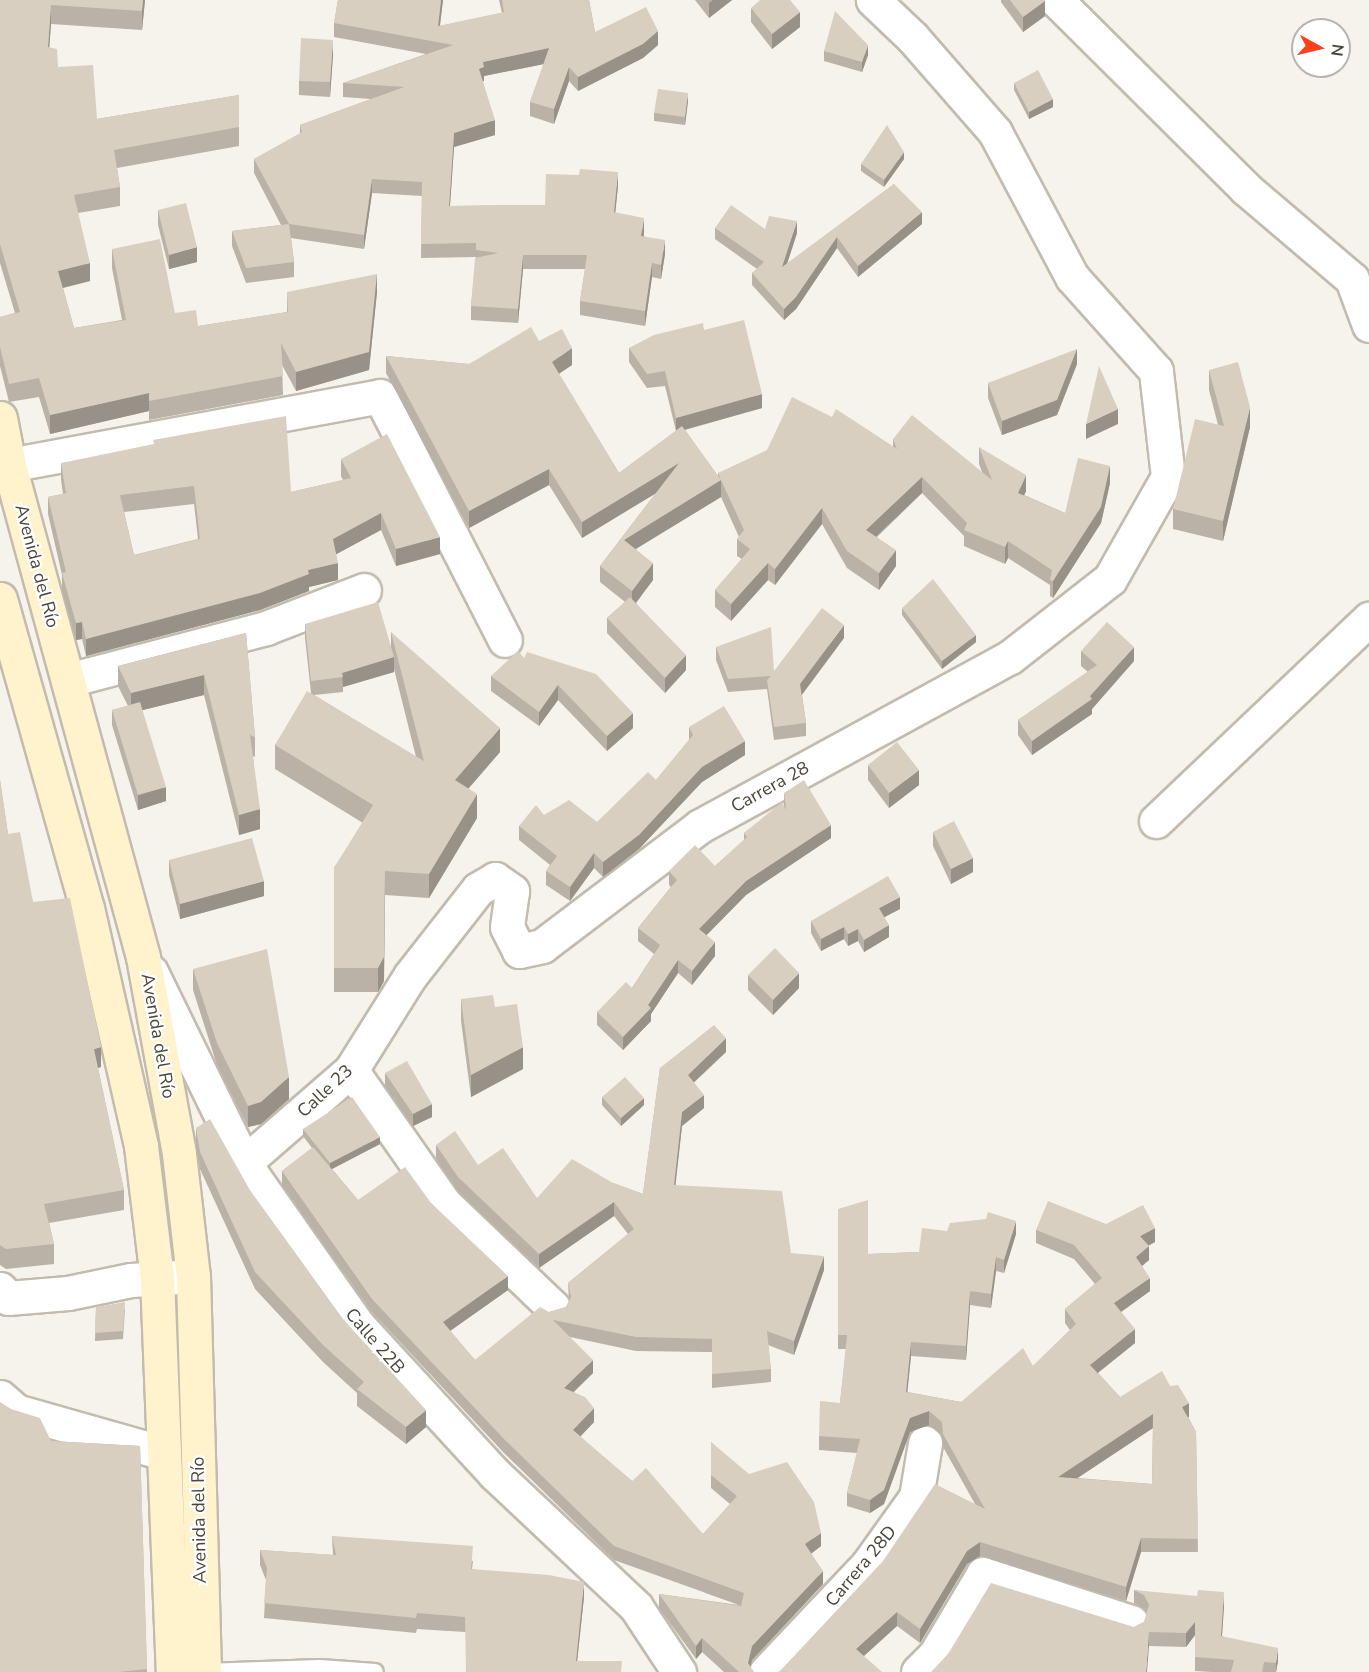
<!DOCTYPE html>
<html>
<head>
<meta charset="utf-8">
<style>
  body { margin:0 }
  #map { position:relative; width:1369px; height:1672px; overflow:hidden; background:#f6f3ec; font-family:"Nunito Sans",sans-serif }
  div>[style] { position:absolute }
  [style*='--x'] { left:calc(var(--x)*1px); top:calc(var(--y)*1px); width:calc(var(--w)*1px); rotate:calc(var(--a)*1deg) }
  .roads { filter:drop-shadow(2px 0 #c2bbae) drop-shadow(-2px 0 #c2bbae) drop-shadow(0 2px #c2bbae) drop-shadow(0 -2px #c2bbae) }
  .lane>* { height:16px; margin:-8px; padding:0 8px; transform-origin:8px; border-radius:8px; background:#fff }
  .street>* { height:33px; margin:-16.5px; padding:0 16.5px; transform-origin:16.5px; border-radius:16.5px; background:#fff }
  .secondary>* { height:33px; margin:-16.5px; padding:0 16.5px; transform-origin:16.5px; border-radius:16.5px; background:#fff3cd }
  .wall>* { inset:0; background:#bab2a6 }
  .shaded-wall>* { inset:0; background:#979187 }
  .building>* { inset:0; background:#d8cfc1 }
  span { translate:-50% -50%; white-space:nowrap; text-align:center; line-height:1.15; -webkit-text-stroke:4.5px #fff; paint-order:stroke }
  .street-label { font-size:18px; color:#4b4439 }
  .north { position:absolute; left:1291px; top:18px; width:60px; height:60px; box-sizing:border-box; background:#fff; border:2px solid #b7b4b0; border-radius:50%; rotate:98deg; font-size:16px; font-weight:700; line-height:24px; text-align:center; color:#4b4439 }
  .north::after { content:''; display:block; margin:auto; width:21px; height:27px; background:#fc3f1d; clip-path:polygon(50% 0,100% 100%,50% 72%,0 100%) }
</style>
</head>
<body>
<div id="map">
  <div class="roads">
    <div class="lane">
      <div style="--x:204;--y:1672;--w:116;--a:-2"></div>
      <div style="--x:320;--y:1668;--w:55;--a:4.2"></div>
    </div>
    <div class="street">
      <div style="--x:1056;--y:0;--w:267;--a:44.8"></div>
      <div style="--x:1245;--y:188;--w:140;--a:40.4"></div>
      <div style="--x:1352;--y:279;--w:49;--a:69.7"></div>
      <div style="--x:9;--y:465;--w:377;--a:-10.5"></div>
      <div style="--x:380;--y:396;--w:274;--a:62.9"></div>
      <div style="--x:68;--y:680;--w:205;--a:-14.7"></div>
      <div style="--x:266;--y:628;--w:105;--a:-21.2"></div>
      <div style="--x:1156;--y:821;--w:294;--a:-43.5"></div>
      <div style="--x:151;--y:972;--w:212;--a:64"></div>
      <div style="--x:244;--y:1163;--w:197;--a:54.9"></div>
      <div style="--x:357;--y:1324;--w:204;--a:47.4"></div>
      <div style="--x:495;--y:1474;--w:194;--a:43.3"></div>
      <div style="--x:636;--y:1607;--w:78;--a:56.5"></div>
      <div style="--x:351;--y:1070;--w:162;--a:55"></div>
      <div style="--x:444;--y:1203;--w:151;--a:43.7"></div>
      <div style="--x:244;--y:1163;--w:142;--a:-41"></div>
      <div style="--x:351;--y:1070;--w:111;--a:-57.9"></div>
      <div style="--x:410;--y:976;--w:110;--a:-52"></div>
      <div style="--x:478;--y:889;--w:20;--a:-30"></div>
      <div style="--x:495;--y:879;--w:21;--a:35"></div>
      <div style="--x:512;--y:891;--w:36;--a:98"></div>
      <div style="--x:507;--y:927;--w:27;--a:63"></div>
      <div style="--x:519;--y:951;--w:24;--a:-12"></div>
      <div style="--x:542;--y:946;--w:198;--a:-37.2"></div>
      <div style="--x:700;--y:826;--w:353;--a:-28.6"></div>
      <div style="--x:1010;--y:657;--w:127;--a:-38"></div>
      <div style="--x:1110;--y:579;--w:117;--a:-60.4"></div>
      <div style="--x:1168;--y:477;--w:107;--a:-96.5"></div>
      <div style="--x:1156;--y:371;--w:126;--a:-131.8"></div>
      <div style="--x:1072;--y:277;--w:164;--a:-118"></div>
      <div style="--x:995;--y:132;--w:126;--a:-131.1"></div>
      <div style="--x:912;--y:37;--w:54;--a:-136.5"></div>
      <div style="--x:0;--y:1289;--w:12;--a:48"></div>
      <div style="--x:8;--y:1298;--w:60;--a:-4.8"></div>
      <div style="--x:68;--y:1293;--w:64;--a:-11.7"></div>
      <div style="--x:131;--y:1280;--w:62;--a:-3.7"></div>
      <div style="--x:0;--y:1397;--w:21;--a:41"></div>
      <div style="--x:16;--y:1411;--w:153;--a:15.9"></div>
      <div style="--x:766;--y:1672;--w:149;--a:-46.6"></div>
      <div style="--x:868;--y:1564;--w:82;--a:-54.4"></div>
      <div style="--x:916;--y:1497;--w:55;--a:-80.5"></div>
      <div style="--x:918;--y:1672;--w:24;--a:-45"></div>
      <div style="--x:935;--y:1655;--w:94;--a:-59.3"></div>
      <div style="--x:983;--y:1574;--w:156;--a:18"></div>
    </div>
    <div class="secondary">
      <div style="--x:0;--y:418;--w:48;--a:79.2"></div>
      <div style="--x:9;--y:465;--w:510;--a:74.76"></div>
      <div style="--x:143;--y:957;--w:200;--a:79.6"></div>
      <div style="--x:179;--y:1154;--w:123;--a:83.5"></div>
      <div style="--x:193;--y:1276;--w:396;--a:88.4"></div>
      <div style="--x:0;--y:599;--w:321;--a:74.3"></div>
      <div style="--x:87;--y:908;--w:244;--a:77.2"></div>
      <div style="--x:141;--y:1146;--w:133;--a:83.1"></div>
      <div style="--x:157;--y:1278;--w:394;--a:87.7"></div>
    </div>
  </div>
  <div class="wall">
    <div style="clip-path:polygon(0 0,145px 0,142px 30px,51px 24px,49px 47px,58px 67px,97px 119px,239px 95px,239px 146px,117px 168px,120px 187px,120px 206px,78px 213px,90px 281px,63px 288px,74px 328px,122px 320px,112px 268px,112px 249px,175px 313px,198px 326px,287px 312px,287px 292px,377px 292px,369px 370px,296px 391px,282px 365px,283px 395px,149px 420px,149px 411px,50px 434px,39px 397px,9px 402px,0 366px,0 317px,15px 313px,0 263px)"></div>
    <div style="clip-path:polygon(338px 0,443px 0,440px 26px,502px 13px,499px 0,589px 0,595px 32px,658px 45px,643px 58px,578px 91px,569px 81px,554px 124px,530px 116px,530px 102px,544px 64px,484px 76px,483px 82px,495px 135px,454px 147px,450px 206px,545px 205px,618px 186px,615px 212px,644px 232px,644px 236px,665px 254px,661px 279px,652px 277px,645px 326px,580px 315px,580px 301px,585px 269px,523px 269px,518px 323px,471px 320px,471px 306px,476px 257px,421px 258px,422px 196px,372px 193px,364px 249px,291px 238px,294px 262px,294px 277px,246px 283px,232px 246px,232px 231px,281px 225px,254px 173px,254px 159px,300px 134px,300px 125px,371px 99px,343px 97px,343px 83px,426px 54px,334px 37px,334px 23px)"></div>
    <div style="clip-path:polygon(695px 0,732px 0,709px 18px)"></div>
    <div style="clip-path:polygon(1001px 0,1045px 0,1045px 16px,1023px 32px,1001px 2px)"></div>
    <div style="clip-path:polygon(751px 8px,800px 27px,772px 49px,751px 22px)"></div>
    <div style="clip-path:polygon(824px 51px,868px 55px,862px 72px,824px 61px)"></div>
    <div style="clip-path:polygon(333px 55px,330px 97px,299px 95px,299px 81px)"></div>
    <div style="clip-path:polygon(1014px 83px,1053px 107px,1029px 119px,1014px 90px)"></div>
    <div style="clip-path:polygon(688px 101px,685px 125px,654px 121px,654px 113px)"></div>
    <div style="clip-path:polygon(904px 159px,884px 187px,861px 171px,861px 164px)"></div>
    <div style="clip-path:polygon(894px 184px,922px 224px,858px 277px,837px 248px,796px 309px,784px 320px,752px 285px,752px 273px,757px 269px,715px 239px,715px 228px,765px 229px,797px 233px,787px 264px)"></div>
    <div style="clip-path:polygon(158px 210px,197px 262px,169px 269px,158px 225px)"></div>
    <div style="clip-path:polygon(704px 330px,762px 408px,685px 430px,718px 476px,718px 473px,893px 446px,893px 439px,982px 472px,979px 464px,979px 447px,1026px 491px,1024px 495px,1065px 513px,1110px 483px,1101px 523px,1053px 598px,1050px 596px,1050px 585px,1008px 558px,1005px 564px,964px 546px,964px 536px,922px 493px,877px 537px,896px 566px,879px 590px,847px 568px,822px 524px,775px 585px,768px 580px,731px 621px,715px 607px,715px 590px,742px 559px,737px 556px,737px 539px,739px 537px,721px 497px,636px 549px,653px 580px,636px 603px,686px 670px,665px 693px,607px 633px,607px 618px,625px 602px,600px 582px,600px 566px,655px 494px,582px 538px,549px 485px,469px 528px,386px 373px,386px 356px,469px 364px,539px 341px,572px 365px,559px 374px,619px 473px,676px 431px,665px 386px,647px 388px,629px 362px,629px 348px)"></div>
    <div style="clip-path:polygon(1077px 364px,1057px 415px,1002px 435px,988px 398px,988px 383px)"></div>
    <div style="clip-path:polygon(1209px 370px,1250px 427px,1223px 541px,1173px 529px,1173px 509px,1218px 425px,1209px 390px)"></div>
    <div style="clip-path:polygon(evenodd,341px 459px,440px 554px,396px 566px,381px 530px,336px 554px,338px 580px,309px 587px,309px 591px,260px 610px,86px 656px,82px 639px,76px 640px,62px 590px,62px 575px,48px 514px,48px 497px,63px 494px,61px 480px,61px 463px,291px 492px,343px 480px,341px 476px,341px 459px,194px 504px,198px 539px,134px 555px,124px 512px,194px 504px)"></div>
    <div style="clip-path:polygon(902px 608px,976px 642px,942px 669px,902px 615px)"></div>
    <div style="clip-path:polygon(evenodd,305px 624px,391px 646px,391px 632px,500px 752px,468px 789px,477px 818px,429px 898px,385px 895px,384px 981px,378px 992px,334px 992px,334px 868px,363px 823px,275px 769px,275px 745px,311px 693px,305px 638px,305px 624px,394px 669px,416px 757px,314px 695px,343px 692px,343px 687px,394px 672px,394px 669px)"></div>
    <div style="clip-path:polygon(246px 633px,255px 737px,255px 757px,253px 756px,260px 829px,239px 835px,204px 695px,142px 710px,166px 801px,138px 810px,112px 725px,112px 710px,128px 706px,118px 686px,118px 666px)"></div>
    <div style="clip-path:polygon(844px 638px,802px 695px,806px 723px,806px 736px,774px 740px,767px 689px,728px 692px,716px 660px,716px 647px,774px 671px)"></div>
    <div style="clip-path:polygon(1081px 651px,1134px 661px,1092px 709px,1092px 714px,1032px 755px,1018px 735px,1018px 720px,1088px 672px,1081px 666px)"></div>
    <div style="clip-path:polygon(524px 658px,633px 728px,607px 751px,558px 700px,539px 726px,491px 691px,491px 676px)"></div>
    <div style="clip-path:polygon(689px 727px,745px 755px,702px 782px,639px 849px,603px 877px,594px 868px,570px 901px,546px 885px,546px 871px,550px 865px,519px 840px,519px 826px,544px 815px,597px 822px,656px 780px,689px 740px)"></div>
    <div style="clip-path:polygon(868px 765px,919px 785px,889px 808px,868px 780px)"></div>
    <div style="clip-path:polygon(0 780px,8px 834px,33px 902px,101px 1067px,98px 1068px,124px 1190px,124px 1210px,49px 1223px,54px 1244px,54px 1264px,6px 1269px,0 1265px)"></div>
    <div style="clip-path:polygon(784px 793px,831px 838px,746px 895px,706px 935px,715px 956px,692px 985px,678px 973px,651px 1014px,651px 1021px,623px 1050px,597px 1025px,597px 1012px,632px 988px,654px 954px,638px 941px,638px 928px,671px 887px,669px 885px,669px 871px,715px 866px,744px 840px,744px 833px,784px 806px)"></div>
    <div style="clip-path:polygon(933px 832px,973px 872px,951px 884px,933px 846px)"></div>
    <div style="clip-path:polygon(169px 860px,264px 896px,180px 919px,169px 875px)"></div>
    <div style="clip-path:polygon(900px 909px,884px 917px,889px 937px,864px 952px,858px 941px,848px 946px,844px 939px,821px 951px,811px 933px,811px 921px)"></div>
    <div style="clip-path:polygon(193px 969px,289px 1099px,261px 1124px,248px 1127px,217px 1065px,193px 990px)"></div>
    <div style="clip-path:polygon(748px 975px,799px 988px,773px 1015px,748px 990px)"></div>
    <div style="clip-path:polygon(461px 999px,495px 1007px,523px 1069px,471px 1097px,461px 1021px)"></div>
    <div style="clip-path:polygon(726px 1052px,694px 1082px,704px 1108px,682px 1126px,675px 1185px,791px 1253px,824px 1270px,794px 1355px,768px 1345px,771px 1369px,771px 1382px,712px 1388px,712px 1352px,636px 1351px,570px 1337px,593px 1373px,574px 1392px,594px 1422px,580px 1437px,632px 1481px,703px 1534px,730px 1504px,711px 1488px,711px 1442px,821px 1546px,811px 1554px,823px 1584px,752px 1660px,750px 1667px,754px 1672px,724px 1672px,702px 1652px,696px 1659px,659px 1608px,659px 1594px,739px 1605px,614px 1560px,504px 1453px,372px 1312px,282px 1185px,282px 1171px,312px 1148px,303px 1136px,303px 1129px,380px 1144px,332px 1169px,358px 1200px,431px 1203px,508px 1290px,450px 1331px,475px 1360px,549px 1312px,566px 1307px,569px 1301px,568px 1283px,628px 1234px,614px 1216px,539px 1268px,458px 1191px,436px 1159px,436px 1145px,478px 1165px,537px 1198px,613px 1183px,643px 1194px,660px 1068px)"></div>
    <div style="clip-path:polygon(385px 1073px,432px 1117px,413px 1126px,385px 1086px)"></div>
    <div style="clip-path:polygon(602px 1097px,644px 1105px,621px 1126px,602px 1105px)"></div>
    <div style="clip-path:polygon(196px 1128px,251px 1192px,342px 1318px,426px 1427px,406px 1444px,357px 1406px,357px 1393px,323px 1362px,255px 1289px,200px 1169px,196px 1145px)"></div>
    <div style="clip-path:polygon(evenodd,838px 1209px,868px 1254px,919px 1252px,947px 1231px,1016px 1234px,1004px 1273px,996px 1271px,991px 1308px,970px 1305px,966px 1360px,911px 1356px,907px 1392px,961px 1402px,1033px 1366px,1070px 1330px,1065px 1323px,1065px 1309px,1095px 1284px,1074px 1259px,1036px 1243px,1036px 1230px,1106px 1224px,1155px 1242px,1148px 1246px,1149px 1260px,1142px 1266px,1150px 1291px,1121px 1312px,1135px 1343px,1098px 1373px,1120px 1397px,1189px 1417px,1188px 1417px,1196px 1432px,1198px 1552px,1141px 1552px,1126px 1601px,980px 1556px,967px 1564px,920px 1643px,897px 1626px,864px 1656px,780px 1671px,975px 1504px,943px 1447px,942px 1436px,929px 1425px,910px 1432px,884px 1504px,870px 1513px,847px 1506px,847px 1493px,857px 1453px,819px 1450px,819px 1436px,840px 1403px,846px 1349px,838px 1349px,838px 1209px,1153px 1428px,1152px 1484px,1077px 1478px,1153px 1428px)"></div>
    <div style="clip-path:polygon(96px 1307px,125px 1309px,123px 1339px,95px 1341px)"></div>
    <div style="clip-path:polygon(51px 1441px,140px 1446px,147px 1672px,0 1672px)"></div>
    <div style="clip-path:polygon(332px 1536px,473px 1561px,472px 1569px,584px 1597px,577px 1661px,622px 1672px,465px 1632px,417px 1629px,416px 1633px,264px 1618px,266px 1580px,260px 1565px,260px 1550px,333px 1555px)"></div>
    <div style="clip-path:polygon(1134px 1590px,1224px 1606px,1222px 1636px,1278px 1661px,1276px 1672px,1212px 1672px,1195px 1671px,1195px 1635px,1186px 1647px,1149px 1646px,1134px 1627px,1144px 1622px,1147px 1613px,1144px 1609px,1134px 1603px)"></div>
  </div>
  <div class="shaded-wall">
    <div style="clip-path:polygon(143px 0,145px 0,142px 30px,142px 11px)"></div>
    <div style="clip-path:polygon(441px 0,443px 0,438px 40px,438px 26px)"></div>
    <div style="clip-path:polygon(713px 0,732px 0,709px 18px,709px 3px)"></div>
    <div style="clip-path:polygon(1045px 1px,1045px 16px,1023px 32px,1023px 17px)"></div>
    <div style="clip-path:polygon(51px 5px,51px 24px,48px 66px,48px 47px)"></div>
    <div style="clip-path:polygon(800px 12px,800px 27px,772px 49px,772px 34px)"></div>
    <div style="clip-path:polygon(658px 31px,658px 45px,643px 58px,578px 91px,578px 77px)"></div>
    <div style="clip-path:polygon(333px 40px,333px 55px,330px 97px,330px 82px)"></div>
    <div style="clip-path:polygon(868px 45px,868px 55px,862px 72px,862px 62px)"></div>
    <div style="clip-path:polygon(549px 48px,549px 63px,484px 76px,484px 81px,479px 83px,479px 69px,483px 62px)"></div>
    <div style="clip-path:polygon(569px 67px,569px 81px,554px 124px,554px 109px)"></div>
    <div style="clip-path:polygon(688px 93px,688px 101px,685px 125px,685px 117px)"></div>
    <div style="clip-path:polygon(1053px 99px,1053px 107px,1029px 119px,1029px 112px)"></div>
    <div style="clip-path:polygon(495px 120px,495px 135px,454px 147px,449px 220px,449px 206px,454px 133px)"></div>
    <div style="clip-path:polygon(904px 152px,904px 159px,884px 187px,884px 180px)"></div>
    <div style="clip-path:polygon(618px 172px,618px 186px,614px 226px,614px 212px)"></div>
    <div style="clip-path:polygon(372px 179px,372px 193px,364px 249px,364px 235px)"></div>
    <div style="clip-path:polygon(922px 212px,922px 224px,858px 277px,858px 266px)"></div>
    <div style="clip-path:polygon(644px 218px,644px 232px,641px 250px,641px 236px)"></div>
    <div style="clip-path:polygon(797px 221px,797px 233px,782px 279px,782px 267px)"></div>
    <div style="clip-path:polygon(837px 237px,837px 248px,796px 309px,784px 320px,784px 309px)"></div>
    <div style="clip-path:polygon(665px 240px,665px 254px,661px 279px,661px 265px)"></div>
    <div style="clip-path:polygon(197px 247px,197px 262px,169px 269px,169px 255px)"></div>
    <div style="clip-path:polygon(523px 255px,523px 269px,518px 323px,518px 309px)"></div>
    <div style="clip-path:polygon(90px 263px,90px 281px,58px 289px,58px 271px)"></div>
    <div style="clip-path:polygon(652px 263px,652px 277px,645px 326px,645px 311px)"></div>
    <div style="clip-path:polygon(377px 274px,377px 292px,369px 370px,296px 391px,296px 372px)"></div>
    <div style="clip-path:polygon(572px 348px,572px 365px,552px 378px,552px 362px)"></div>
    <div style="clip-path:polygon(1077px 349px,1077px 364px,1057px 415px,1002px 435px,1002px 421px)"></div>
    <div style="clip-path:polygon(149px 393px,149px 411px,50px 434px,50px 415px)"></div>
    <div style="clip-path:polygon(762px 394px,762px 408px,676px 432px,676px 418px)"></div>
    <div style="clip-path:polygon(1250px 407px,1250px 427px,1223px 541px,1223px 521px)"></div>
    <div style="clip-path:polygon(1118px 409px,1118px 424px,1086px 439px,1086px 424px)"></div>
    <div style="clip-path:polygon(679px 463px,679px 479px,582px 538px,582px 522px)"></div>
    <div style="clip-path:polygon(1110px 466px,1110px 483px,1101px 523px,1053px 598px,1053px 581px)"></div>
    <div style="clip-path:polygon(549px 469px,549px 485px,469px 528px,469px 511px)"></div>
    <div style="clip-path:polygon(1026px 475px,1026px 491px,1018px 509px,1018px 493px)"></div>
    <div style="clip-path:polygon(922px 477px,922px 493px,866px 546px,866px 530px)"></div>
    <div style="clip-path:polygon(721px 480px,721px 497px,624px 556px,624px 540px)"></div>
    <div style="clip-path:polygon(822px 508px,822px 524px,775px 585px,775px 569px)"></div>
    <div style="clip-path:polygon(381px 513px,381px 530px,333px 556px,333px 539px)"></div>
    <div style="clip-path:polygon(440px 537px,440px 554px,396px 566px,396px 549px)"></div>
    <div style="clip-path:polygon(1008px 541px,1008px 558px,1005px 564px,1005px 547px)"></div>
    <div style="clip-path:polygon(896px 550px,896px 566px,879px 590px,879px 573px)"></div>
    <div style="clip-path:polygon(338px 563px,338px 580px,309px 587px,309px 591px,260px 610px,86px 656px,86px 639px,308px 570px)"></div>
    <div style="clip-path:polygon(653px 563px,653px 580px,632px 608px,632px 591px)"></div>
    <div style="clip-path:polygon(768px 563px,768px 580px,731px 621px,731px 604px)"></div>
    <div style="clip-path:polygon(82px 622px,82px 639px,76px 640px,76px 623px)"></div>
    <div style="clip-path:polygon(844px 625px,844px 638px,800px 697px,800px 684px)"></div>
    <div style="clip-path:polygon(976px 635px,976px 642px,942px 669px,942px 661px)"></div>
    <div style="clip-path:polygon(1134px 647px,1134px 661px,1092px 709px,1092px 714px,1032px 755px,1032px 741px,1090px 696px)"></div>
    <div style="clip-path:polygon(686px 655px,686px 670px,665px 693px,665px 678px)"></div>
    <div style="clip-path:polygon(394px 657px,394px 672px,343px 687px,342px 673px)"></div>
    <div style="clip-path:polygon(204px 675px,204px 695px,131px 713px,131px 693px)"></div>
    <div style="clip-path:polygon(558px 685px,558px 700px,539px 726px,539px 712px)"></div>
    <div style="clip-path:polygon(633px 713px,633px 728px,607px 751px,607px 736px)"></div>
    <div style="clip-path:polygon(500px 728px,500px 752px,455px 804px,455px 780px)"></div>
    <div style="clip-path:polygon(745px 741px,745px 755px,702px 782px,639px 849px,603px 877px,603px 862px,702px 767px)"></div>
    <div style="clip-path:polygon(919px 770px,919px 785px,889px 808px,889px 793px)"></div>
    <div style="clip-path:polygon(166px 787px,166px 801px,138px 810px,138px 795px)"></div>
    <div style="clip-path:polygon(477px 794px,477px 818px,429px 898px,429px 874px)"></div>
    <div style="clip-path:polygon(260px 809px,260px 829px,239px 835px,239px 815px)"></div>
    <div style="clip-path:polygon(831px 825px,831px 838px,746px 895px,699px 943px,699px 929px,746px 881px)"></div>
    <div style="clip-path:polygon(594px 853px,594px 868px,570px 901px,570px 887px)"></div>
    <div style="clip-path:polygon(973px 858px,973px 872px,951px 884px,951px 869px)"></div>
    <div style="clip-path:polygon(385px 871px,384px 981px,378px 992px,378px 968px)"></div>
    <div style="clip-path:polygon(264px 881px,264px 896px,180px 919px,180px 904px)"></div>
    <div style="clip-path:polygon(900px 897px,900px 909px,879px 920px,879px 908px)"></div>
    <div style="clip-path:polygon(889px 925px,889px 937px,864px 952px,864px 940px)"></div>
    <div style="clip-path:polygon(844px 927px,844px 939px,821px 951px,821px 939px)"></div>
    <div style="clip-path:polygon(858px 929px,858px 941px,848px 946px,848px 934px)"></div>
    <div style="clip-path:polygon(715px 942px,715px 956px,692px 985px,692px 971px)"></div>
    <div style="clip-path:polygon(678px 960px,678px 973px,651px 1014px,651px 1021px,623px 1050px,623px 1037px,648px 1005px)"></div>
    <div style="clip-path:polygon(799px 973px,799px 988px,773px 1015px,773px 1000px)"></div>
    <div style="clip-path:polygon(726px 1038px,726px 1052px,688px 1088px,688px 1075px)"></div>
    <div style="clip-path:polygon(101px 1047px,101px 1067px,94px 1069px,94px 1049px)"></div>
    <div style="clip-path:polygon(523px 1047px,523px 1069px,471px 1097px,471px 1075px)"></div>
    <div style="clip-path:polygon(289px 1077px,289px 1099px,261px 1124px,248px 1127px,248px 1106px)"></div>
    <div style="clip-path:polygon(704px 1095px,704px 1108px,682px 1126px,674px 1199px,674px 1185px,682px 1112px)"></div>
    <div style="clip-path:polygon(644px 1098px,644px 1105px,621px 1126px,621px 1118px)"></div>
    <div style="clip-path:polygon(432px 1104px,432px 1117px,413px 1126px,413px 1114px)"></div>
    <div style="clip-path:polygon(380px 1137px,380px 1144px,330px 1170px,330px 1163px)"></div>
    <div style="clip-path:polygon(614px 1202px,614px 1216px,539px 1268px,539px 1254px)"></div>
    <div style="clip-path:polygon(1016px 1221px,1016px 1234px,1004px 1273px,1004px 1260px)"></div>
    <div style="clip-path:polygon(1155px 1228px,1155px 1242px,1140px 1250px,1140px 1236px)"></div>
    <div style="clip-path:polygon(1149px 1246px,1149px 1260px,1136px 1271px,1136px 1257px)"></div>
    <div style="clip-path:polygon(824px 1256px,824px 1270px,794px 1355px,794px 1341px)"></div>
    <div style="clip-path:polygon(996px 1257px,996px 1271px,991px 1308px,991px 1294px)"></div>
    <div style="clip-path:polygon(508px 1276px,508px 1290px,443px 1336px,443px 1322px)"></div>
    <div style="clip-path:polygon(1150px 1278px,1150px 1291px,1114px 1317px,1114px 1303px)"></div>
    <div style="clip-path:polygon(970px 1291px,970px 1305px,966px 1360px,966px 1346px)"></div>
    <div style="clip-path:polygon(1135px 1329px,1135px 1343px,1090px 1379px,1090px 1365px)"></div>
    <div style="clip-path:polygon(911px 1342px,911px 1356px,906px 1406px,906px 1392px)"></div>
    <div style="clip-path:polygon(593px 1360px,593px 1373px,564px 1401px,564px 1388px)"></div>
    <div style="clip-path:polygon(1189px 1403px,1189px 1417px,1182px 1421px,1182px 1407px)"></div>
    <div style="clip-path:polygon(594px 1408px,594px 1422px,573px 1444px,573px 1430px)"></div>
    <div style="clip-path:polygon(426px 1410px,426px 1427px,406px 1444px,406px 1427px)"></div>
    <div style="clip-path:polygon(929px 1411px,929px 1425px,910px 1432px,884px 1504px,870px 1513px,870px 1500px,910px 1418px)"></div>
    <div style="clip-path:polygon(1153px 1414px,1153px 1428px,1058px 1491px,1058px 1477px)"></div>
    <div style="clip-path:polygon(821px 1533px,821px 1546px,805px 1558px,805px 1544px)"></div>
    <div style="clip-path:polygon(1141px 1538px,1141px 1552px,1126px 1601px,1126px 1587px)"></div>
    <div style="clip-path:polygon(980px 1542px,980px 1556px,967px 1564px,920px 1643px,920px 1629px,967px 1551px)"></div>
    <div style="clip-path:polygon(823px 1571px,823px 1584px,752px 1660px,749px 1672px,748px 1663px,752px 1646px)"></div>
    <div style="clip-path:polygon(584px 1582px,584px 1597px,576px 1672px,576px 1661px)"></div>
    <div style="clip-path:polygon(1224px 1592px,1224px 1606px,1221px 1650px,1221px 1636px)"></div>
    <div style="clip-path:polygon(897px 1612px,897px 1626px,856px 1663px,856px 1649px)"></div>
    <div style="clip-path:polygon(1195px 1622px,1195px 1635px,1186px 1647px,1186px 1633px)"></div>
    <div style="clip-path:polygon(1149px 1632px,1149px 1646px,1147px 1672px,1146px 1672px)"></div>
    <div style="clip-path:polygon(702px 1638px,702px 1652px,696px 1659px,696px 1646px)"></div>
    <div style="clip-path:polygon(1278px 1648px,1278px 1661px,1276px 1672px,1276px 1663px)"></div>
  </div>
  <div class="building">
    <div style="clip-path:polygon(0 0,143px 0,142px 11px,51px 5px,48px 47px,57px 49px,58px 67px,93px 65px,97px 119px,239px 95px,239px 127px,114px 150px,120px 187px,74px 195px,90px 263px,58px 271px,74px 328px,126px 320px,112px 249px,160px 239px,175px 313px,196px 310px,198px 326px,288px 312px,287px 292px,377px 274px,369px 352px,296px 372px,281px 343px,283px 376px,149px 401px,149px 393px,50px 415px,39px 378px,9px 384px,0 347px,0 317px,20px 312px,0 244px)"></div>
    <div style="clip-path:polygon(338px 0,441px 0,438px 26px,504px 12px,502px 0,589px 0,595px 32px,646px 7px,658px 31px,643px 44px,578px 77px,569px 67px,554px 109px,530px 102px,549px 48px,483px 62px,484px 67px,479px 69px,495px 120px,454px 133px,449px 206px,545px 205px,546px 174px,579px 175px,580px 169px,618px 172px,614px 212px,644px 218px,641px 236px,665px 240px,661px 265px,652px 263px,645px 311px,580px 301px,587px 255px,523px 255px,518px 309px,471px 306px,475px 258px,498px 253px,476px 250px,476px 243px,421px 244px,422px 182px,372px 179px,364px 235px,289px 224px,254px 159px,302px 132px,300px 125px,404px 87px,343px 83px,453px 45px,334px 23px)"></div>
    <div style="clip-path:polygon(760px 0,790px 0,800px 12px,772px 34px,751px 8px)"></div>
    <div style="clip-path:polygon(1010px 0,1045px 0,1045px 1px,1023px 17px)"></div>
    <div style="clip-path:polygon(835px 11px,868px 45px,862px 62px,824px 51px)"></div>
    <div style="clip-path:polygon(301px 38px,333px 40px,330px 82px,299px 81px)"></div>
    <div style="clip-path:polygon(1038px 70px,1053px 99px,1029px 112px,1014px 83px)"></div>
    <div style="clip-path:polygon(658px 89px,688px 93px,685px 117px,654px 113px)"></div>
    <div style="clip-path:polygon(887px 125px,904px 152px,884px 180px,861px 164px)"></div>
    <div style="clip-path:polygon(894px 184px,922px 212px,858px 266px,837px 237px,796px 297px,784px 309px,752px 273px,764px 262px,715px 228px,731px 205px,765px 229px,769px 216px,797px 221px,782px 267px)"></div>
    <div style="clip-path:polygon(186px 203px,197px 247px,169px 255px,158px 210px)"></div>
    <div style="clip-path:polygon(289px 224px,294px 262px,246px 268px,232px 231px)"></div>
    <div style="clip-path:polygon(744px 320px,762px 394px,676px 418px,665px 371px,647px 374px,629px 348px,654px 335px,703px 323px,704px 330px)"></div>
    <div style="clip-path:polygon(531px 327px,539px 341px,562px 329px,572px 348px,552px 362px,619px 473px,682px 426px,721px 480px,718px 473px,767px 450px,792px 397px,832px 417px,836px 409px,897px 449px,893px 439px,912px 415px,992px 480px,979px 447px,1026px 475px,1018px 493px,1065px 513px,1078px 458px,1110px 466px,1101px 507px,1053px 581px,1050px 580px,1052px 570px,1008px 541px,1005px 547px,964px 530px,967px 523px,922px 477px,866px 530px,896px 550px,879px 573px,847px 551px,822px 508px,775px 569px,768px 563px,731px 604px,715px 590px,750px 549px,737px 539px,744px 530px,721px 480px,624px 540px,653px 563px,632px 591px,600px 566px,679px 463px,582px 522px,549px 469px,469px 511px,386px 356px,469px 364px)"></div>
    <div style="clip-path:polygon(1077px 349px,1057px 400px,1002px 421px,988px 383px)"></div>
    <div style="clip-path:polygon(1238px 362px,1250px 407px,1223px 521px,1173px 509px,1195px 419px,1224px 426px,1209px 370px)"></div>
    <div style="clip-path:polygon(1099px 366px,1118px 409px,1086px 424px)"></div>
    <div style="clip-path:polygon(evenodd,286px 416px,291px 492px,351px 478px,341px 459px,387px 434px,440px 537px,396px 549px,381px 513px,333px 539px,338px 563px,308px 570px,309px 574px,260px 593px,86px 639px,82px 622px,76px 623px,62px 573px,66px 572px,48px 497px,66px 493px,61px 463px,154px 444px,153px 440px,286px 416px,194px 486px,200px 539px,134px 555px,120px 495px,194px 486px)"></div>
    <div style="clip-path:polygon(933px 579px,976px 635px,942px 661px,902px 608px)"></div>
    <div style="clip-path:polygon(630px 597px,686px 655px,665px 678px,607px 618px)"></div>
    <div style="clip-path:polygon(378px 602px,394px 657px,342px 673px,343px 677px,311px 681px,305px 624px)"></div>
    <div style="clip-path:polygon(822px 608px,844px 625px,800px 684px,806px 723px,774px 727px,767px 680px,771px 676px,728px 679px,716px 647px,771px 627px,774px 671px)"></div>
    <div style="clip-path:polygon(1107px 622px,1134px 647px,1090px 696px,1092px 699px,1032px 741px,1018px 720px,1097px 665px,1081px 651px)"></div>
    <div style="clip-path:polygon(391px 632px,500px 728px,455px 780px,477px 794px,429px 874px,385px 871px,384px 957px,378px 968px,334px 968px,334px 868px,373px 805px,275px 745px,307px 691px,424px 761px)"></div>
    <div style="clip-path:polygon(246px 633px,255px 737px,250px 735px,260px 809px,239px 815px,204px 675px,131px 693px,118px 666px)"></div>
    <div style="clip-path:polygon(518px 651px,524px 658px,527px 652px,596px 674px,633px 713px,607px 736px,558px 685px,539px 712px,491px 676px)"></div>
    <div style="clip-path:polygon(140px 702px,166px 787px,138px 795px,112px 710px)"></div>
    <div style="clip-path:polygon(724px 706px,745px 741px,702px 767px,639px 835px,603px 862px,594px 853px,570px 887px,546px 871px,557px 856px,519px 826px,536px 805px,544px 815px,569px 800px,597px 822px,648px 772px,656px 780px,693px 735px,689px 727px)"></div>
    <div style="clip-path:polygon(897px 742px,919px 770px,889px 793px,868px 765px)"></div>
    <div style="clip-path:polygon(0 780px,8px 834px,20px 832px,33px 902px,70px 898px,101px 1047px,94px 1049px,124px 1190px,44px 1204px,54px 1244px,6px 1249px,0 1245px)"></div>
    <div style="clip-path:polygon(804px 780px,831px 825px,746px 881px,699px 929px,715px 942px,692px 971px,678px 960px,648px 1005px,651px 1008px,623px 1037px,597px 1012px,626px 982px,632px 988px,660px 945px,638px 928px,677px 880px,669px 871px,695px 845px,715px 866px,747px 837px,744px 833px,782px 802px,786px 810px,784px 793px)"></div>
    <div style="clip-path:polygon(954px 821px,973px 858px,951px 869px,933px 832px)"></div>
    <div style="clip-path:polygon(252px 838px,264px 881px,180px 904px,169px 860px)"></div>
    <div style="clip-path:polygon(888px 876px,900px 897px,879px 908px,889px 925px,864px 940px,858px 929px,848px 934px,844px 927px,821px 939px,811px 921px)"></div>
    <div style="clip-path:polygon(775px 948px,799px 973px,773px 1000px,748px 975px)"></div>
    <div style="clip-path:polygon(267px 949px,289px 1077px,261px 1102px,248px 1106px,217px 1043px,193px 969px)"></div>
    <div style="clip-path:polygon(493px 995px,495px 1007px,517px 1004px,523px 1047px,471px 1075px,461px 999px)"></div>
    <div style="clip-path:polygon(714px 1025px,726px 1038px,688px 1075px,704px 1095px,682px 1112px,674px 1185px,782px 1191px,791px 1253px,824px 1256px,794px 1341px,767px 1331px,771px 1369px,712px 1374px,712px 1339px,636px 1337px,553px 1320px,593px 1360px,564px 1388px,585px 1397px,594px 1408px,573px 1430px,632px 1481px,646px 1468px,703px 1534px,737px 1496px,711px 1475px,711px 1442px,749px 1474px,787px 1462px,814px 1502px,821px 1533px,805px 1544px,823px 1571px,752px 1646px,748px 1663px,754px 1672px,739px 1672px,702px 1638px,696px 1646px,659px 1594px,741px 1606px,744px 1593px,614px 1546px,504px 1439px,372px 1299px,282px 1171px,313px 1147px,358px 1200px,405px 1167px,431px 1203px,508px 1276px,443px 1322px,475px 1360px,540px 1307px,549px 1312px,566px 1307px,571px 1297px,568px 1283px,634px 1229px,614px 1202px,539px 1254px,458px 1177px,436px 1145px,455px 1131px,478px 1165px,503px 1148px,537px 1198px,572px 1159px,613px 1183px,643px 1194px,660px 1068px)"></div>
    <div style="clip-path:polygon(407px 1061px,432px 1104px,413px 1114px,385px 1073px)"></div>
    <div style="clip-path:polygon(625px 1077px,644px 1098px,621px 1118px,602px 1097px)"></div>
    <div style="clip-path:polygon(352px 1097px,380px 1137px,330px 1163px,303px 1129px)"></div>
    <div style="clip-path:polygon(210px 1119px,251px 1192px,342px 1318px,426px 1410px,406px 1427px,357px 1389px,364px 1382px,323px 1345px,255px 1272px,200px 1152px,196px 1128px)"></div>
    <div style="clip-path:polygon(evenodd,868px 1200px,868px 1254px,919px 1252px,922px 1228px,947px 1231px,950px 1223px,986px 1219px,988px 1212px,1016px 1221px,1004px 1260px,996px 1257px,991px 1294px,970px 1291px,966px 1346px,911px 1342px,906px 1392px,961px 1402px,1023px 1348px,1033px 1366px,1076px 1324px,1065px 1309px,1102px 1278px,1074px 1245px,1036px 1230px,1048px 1201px,1106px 1224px,1143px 1205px,1155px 1228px,1140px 1236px,1149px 1246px,1136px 1257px,1150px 1278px,1114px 1303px,1135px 1329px,1090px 1365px,1120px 1397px,1162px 1371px,1170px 1386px,1178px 1385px,1189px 1403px,1182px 1407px,1196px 1432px,1198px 1539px,1141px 1538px,1126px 1587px,980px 1542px,967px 1551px,920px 1629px,897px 1612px,856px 1649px,882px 1672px,777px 1672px,780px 1671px,883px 1561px,935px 1484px,985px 1509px,943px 1434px,942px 1422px,929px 1411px,910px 1418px,884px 1490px,870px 1500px,847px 1493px,860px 1439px,819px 1436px,820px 1401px,840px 1403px,847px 1335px,838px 1335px,838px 1209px,868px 1200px,1153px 1414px,1152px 1484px,1058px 1477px,1153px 1414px)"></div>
    <div style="clip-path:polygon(125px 1302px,123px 1331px,95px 1333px,96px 1307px)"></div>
    <div style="clip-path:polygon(0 1402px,11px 1409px,40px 1418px,51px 1441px,140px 1446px,147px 1669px,119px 1672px,0 1672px)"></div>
    <div style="clip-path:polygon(332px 1536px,473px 1546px,471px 1569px,549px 1575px,584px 1582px,576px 1661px,622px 1661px,621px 1672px,466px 1672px,465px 1617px,417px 1613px,416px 1618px,264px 1603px,267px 1568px,260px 1550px,336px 1555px)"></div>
    <div style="clip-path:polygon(991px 1583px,1134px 1627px,1144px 1622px,1149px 1605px,1144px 1595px,1134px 1590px,1197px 1596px,1198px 1590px,1224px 1592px,1221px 1636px,1278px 1648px,1276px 1663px,1264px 1662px,1262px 1672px,1231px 1672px,1234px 1660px,1195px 1657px,1195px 1622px,1186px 1633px,1149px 1632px,1146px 1672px,931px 1672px,948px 1654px)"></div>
  </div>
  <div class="street-label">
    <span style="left:37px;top:566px;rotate:75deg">Avenida del Río</span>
    <span style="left:770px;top:787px;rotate:-29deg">Carrera 28</span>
    <span style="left:158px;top:1036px;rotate:80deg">Avenida del Río</span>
    <span style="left:325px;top:1091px;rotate:-43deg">Calle 23</span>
    <span style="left:375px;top:1341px;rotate:49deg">Calle 22B</span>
    <span style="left:199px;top:1520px;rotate:-91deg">Avenida del Río</span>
    <span style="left:861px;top:1566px;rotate:-50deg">Carrera 28D</span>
  </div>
  <div class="north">N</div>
</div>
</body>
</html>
